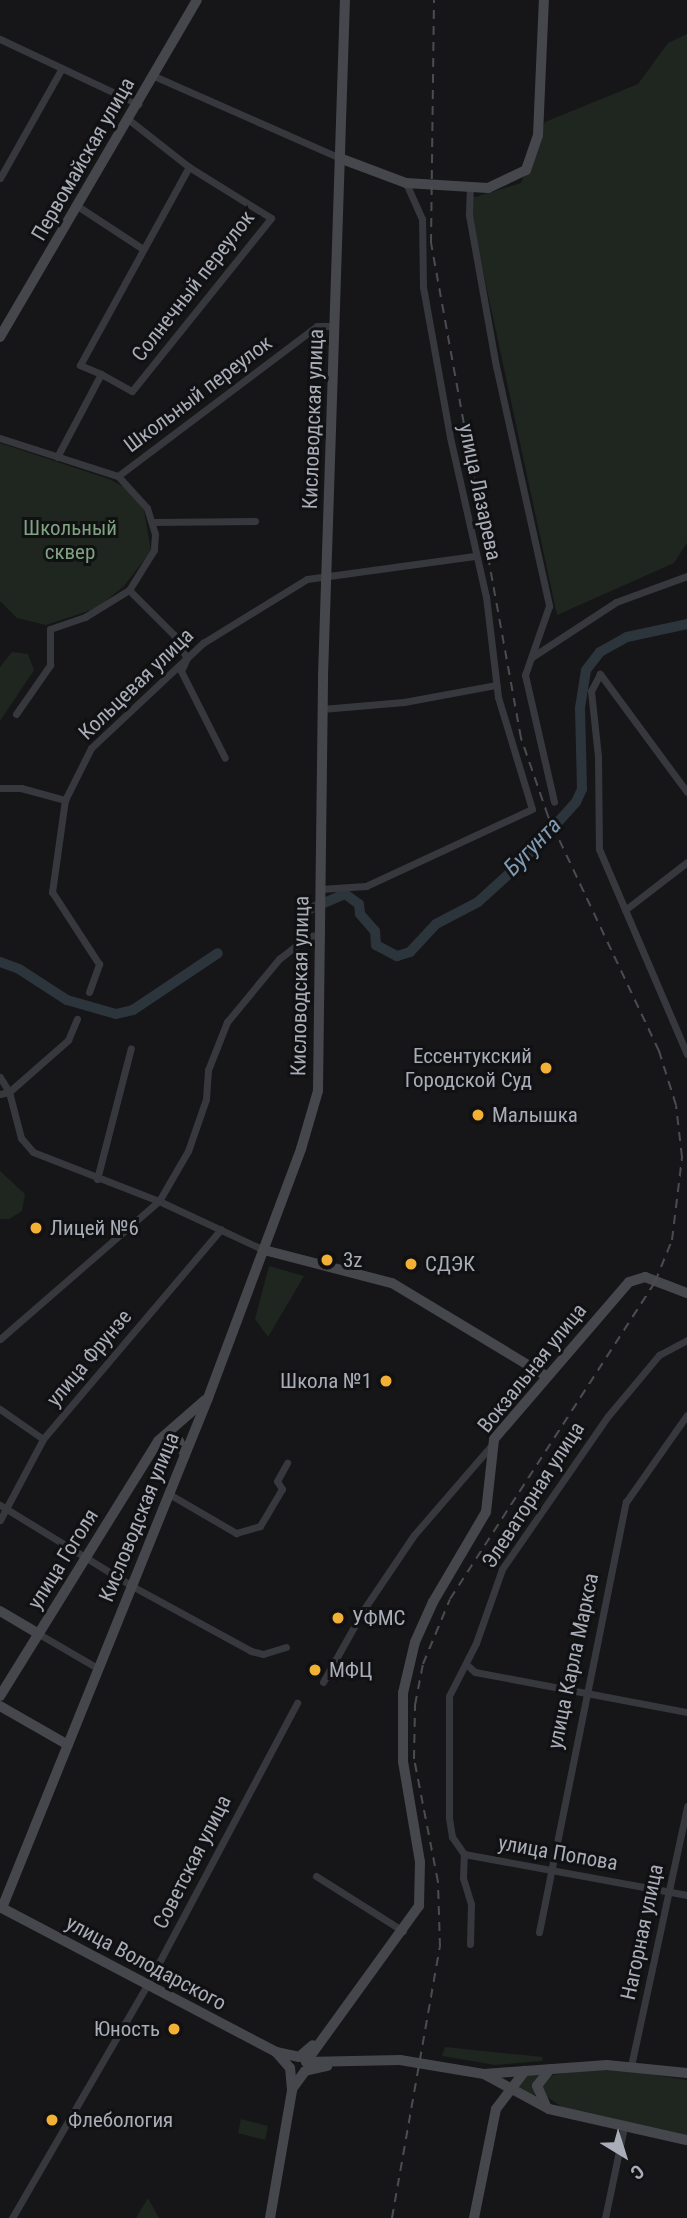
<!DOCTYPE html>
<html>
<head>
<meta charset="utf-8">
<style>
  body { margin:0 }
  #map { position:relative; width:687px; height:2218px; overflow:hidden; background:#161618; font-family:"Roboto Condensed",sans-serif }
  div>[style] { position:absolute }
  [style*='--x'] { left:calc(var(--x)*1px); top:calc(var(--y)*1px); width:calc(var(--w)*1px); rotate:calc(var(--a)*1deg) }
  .green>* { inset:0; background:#1e261f }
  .river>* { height:10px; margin:-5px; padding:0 5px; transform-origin:5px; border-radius:5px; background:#2c353c }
  .street>* { height:7px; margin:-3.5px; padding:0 3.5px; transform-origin:3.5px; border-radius:3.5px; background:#37383d }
  .secondary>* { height:10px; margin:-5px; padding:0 5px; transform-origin:5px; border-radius:5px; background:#45474d }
  .rail>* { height:2px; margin-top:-1px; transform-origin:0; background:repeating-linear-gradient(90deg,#4a4c52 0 9px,transparent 0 16px) }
  .dots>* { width:19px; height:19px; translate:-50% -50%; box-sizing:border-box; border:4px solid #111113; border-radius:50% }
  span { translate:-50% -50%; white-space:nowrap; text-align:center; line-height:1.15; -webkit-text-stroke:6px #111113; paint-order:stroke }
  .street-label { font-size:21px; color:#a8adb8 }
  .park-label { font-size:21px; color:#7fa381 }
  .poi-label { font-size:21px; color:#a8adb8 }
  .right { translate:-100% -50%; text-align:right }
  .left { translate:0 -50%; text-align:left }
  .water-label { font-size:23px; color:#7f9bb3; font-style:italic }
  .north { position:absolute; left:589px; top:2120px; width:70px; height:70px; -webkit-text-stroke:5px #111113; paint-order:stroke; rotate:142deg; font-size:19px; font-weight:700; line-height:28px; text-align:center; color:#a8adb8 }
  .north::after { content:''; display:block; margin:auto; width:24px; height:32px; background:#a8adb8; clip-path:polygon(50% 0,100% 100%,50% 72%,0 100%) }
</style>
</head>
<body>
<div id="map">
  <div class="green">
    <div style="clip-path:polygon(687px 34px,687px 543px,674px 563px,557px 615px,471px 215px,472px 198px,521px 183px,545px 122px,638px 84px,668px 43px)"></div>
    <div style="clip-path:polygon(0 443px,109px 479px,128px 489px,144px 510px,151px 551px,124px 586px,97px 608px,46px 625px,17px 618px,0 601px)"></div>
    <div style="clip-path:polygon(12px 652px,28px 654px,34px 670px,0 721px,0 667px)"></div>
    <div style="clip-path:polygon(0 1171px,25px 1194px,22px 1211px,9px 1219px,0 1219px)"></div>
    <div style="clip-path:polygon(269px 1266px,304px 1276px,268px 1337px,255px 1319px)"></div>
    <div style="clip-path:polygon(445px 2047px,543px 2057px,542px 2061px,495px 2065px,442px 2056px)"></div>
    <div style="clip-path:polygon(589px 2070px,623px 2070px,687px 2080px,687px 2136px,567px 2111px,542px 2093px,542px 2083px,551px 2075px)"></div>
    <div style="clip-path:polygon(540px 2074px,534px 2083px,535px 2096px,519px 2088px,522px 2075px)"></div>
    <div style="clip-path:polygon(241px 2119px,268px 2126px,265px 2140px,238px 2133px)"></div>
    <div style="clip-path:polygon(148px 2198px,159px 2218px,136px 2218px)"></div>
  </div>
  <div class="river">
    <div style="--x:303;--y:912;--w:46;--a:-23.2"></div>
    <div style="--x:345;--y:894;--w:17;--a:36"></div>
    <div style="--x:359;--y:904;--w:10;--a:84"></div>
    <div style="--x:360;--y:914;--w:23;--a:49"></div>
    <div style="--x:375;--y:931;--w:14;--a:86"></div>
    <div style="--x:376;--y:945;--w:24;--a:28"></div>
    <div style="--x:397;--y:956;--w:14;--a:-17"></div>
    <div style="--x:410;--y:952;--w:38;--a:-47"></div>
    <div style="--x:436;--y:924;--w:47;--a:-27.6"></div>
    <div style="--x:478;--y:902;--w:59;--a:-42.3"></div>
    <div style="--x:522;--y:862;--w:81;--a:-48"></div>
    <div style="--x:576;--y:802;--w:14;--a:-65"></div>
    <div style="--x:582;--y:789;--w:81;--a:-91.4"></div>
    <div style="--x:580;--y:708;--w:38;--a:-81"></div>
    <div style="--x:586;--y:670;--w:23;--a:-52"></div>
    <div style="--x:600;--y:652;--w:31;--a:-29"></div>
    <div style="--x:627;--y:637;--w:61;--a:-12.2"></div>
    <div style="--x:0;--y:962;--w:20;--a:20"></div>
    <div style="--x:19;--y:969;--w:57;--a:32.9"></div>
    <div style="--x:67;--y:1000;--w:51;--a:15.9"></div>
    <div style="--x:116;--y:1014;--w:17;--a:-13"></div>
    <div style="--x:133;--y:1010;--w:102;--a:-33.8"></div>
  </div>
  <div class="street">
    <div style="--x:0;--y:39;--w:153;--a:25.2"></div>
    <div style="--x:154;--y:76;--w:206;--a:23.8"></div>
    <div style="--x:0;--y:178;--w:126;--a:-60.6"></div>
    <div style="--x:470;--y:185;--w:30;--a:92"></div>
    <div style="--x:469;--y:215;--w:153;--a:79.9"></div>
    <div style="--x:496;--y:366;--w:246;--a:77.5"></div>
    <div style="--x:549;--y:606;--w:73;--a:109.2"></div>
    <div style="--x:525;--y:675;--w:130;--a:77.1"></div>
    <div style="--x:79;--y:207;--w:77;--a:33.3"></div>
    <div style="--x:101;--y:374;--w:23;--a:-157"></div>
    <div style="--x:80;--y:365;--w:226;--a:-61.2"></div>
    <div style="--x:0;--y:438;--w:124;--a:17.9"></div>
    <div style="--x:118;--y:476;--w:249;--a:-37"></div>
    <div style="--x:317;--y:326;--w:18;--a:0"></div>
    <div style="--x:57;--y:457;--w:94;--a:-62.1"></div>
    <div style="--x:101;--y:374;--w:35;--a:29"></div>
    <div style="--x:132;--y:391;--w:222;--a:-51.2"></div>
    <div style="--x:271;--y:218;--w:97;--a:-148.1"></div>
    <div style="--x:189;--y:167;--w:76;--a:-141.9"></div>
    <div style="--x:118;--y:476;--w:43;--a:47.8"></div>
    <div style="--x:147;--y:508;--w:27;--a:73"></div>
    <div style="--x:155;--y:534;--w:16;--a:94"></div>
    <div style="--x:154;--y:550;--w:47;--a:122"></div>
    <div style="--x:152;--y:522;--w:103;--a:-0.6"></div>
    <div style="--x:532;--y:657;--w:100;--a:-33.2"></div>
    <div style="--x:616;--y:602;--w:76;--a:-20.1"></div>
    <div style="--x:322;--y:709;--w:82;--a:-4.9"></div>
    <div style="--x:404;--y:702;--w:94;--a:-10.5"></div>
    <div style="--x:16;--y:714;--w:60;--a:-55.2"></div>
    <div style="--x:50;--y:665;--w:36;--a:-90"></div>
    <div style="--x:50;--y:629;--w:37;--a:-19"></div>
    <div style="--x:85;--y:617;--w:52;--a:-31.5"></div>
    <div style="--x:129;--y:590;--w:64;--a:45"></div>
    <div style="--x:174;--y:635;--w:26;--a:61"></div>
    <div style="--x:187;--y:658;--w:14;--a:115"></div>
    <div style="--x:181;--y:671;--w:97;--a:63.2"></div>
    <div style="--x:0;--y:788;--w:21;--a:0"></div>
    <div style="--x:21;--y:788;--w:46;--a:15.3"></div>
    <div style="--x:687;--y:792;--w:147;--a:-126.4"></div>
    <div style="--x:600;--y:674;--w:19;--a:118"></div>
    <div style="--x:591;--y:691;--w:66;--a:83.9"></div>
    <div style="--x:598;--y:757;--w:92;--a:89.4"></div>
    <div style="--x:599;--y:849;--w:223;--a:66.8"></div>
    <div style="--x:320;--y:889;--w:46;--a:-3.7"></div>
    <div style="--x:366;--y:886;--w:183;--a:-24.9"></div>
    <div style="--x:532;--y:809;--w:117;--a:-106.9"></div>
    <div style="--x:498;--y:697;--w:101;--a:-96.8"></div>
    <div style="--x:486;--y:597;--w:164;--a:-102.7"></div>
    <div style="--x:450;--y:437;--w:152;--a:-100.2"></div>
    <div style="--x:423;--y:287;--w:68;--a:-90.8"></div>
    <div style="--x:422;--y:219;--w:39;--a:-114"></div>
    <div style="--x:625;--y:910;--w:78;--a:-37.7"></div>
    <div style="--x:89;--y:992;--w:30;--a:-70"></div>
    <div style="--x:99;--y:964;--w:86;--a:-123.1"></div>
    <div style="--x:52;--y:892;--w:93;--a:-82"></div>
    <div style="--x:65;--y:800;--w:58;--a:-63.4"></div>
    <div style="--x:91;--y:748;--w:154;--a:-43.2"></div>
    <div style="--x:203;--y:643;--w:122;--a:-31.6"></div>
    <div style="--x:307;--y:579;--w:169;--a:-7.8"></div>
    <div style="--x:0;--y:1077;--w:17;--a:59"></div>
    <div style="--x:9;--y:1092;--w:48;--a:75.4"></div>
    <div style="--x:21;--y:1138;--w:18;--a:49"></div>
    <div style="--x:33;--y:1152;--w:135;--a:21.3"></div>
    <div style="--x:159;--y:1201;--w:116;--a:25"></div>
    <div style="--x:0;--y:1094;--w:9;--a:-13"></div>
    <div style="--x:9;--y:1092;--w:79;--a:-41.4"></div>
    <div style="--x:68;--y:1040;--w:23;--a:-67"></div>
    <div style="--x:97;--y:1179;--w:135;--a:-75.5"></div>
    <div style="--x:0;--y:1339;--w:211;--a:-41"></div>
    <div style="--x:159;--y:1201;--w:58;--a:-59.9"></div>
    <div style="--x:188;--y:1151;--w:55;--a:-70.9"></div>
    <div style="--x:206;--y:1099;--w:29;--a:-86"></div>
    <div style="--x:208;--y:1070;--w:52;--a:-68.4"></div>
    <div style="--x:227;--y:1022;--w:82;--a:-50.5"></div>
    <div style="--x:279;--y:959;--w:37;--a:-38"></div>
    <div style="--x:308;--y:936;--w:11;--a:-5"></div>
    <div style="--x:0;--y:1409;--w:52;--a:34.9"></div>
    <div style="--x:169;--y:1494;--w:78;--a:30.2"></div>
    <div style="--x:236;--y:1533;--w:25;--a:-16"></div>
    <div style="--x:260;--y:1526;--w:43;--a:-59.3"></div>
    <div style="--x:282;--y:1489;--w:9;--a:-122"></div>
    <div style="--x:277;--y:1481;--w:21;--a:-61"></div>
    <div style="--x:0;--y:1505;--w:155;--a:31.5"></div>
    <div style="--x:132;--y:1586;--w:136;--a:28.6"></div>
    <div style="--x:251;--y:1651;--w:12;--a:14"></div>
    <div style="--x:263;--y:1654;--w:24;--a:-17"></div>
    <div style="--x:0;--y:1520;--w:92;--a:-62"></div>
    <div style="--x:43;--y:1439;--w:275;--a:-49.7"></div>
    <div style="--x:39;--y:1634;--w:69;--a:30.3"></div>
    <div style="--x:466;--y:1664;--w:12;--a:42"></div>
    <div style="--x:475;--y:1672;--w:216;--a:10.7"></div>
    <div style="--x:323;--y:1682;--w:84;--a:-60.7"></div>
    <div style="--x:364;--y:1609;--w:89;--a:-56"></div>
    <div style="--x:414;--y:1535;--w:116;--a:-49.2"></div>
    <div style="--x:464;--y:1854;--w:227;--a:10.4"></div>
    <div style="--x:316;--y:1876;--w:103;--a:32.3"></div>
    <div style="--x:539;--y:1932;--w:439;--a:-78.6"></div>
    <div style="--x:626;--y:1502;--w:106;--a:-55"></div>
    <div style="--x:470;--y:1944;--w:40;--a:-88.6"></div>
    <div style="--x:471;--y:1904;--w:27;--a:-107"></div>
    <div style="--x:463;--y:1878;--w:24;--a:-88"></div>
    <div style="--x:464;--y:1854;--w:21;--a:-125"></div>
    <div style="--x:452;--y:1837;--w:20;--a:-99"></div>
    <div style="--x:449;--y:1817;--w:121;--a:-90"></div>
    <div style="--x:449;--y:1696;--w:59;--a:-63"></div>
    <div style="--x:476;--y:1643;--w:78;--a:-70.6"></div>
    <div style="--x:502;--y:1569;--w:186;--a:-55.3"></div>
    <div style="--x:608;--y:1416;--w:80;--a:-50.1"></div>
    <div style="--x:659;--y:1355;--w:32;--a:-28"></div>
    <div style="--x:631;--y:2066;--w:266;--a:-77.8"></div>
    <div style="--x:12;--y:2218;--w:267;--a:-59.9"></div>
    <div style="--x:146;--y:1987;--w:322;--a:-62"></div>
    <div style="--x:605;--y:2218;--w:93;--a:-78.2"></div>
  </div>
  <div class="secondary">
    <div style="--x:342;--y:159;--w:68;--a:20.6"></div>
    <div style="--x:406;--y:183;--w:82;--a:3.5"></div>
    <div style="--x:488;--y:188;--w:42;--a:-25.3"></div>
    <div style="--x:526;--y:170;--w:37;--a:-71"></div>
    <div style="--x:538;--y:135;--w:135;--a:-87.5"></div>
    <div style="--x:0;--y:337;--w:390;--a:-59.7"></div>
    <div style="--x:264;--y:1250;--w:132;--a:14.5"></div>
    <div style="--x:392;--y:1283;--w:180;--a:31.1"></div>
    <div style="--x:161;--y:1440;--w:11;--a:-15"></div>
    <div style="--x:172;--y:1437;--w:8;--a:30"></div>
    <div style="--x:179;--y:1441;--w:15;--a:67"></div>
    <div style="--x:0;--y:1611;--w:45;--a:30.5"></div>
    <div style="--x:0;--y:1696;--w:300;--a:-58.2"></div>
    <div style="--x:158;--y:1441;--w:62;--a:-41.1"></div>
    <div style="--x:0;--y:1706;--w:78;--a:29.8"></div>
    <div style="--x:0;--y:1907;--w:312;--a:27.7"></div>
    <div style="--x:276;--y:2052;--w:24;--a:12"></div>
    <div style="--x:299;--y:2057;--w:18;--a:-41"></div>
    <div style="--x:2;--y:1908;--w:550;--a:-68.01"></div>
    <div style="--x:208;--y:1398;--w:266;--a:-69.5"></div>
    <div style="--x:301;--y:1149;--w:60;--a:-73.7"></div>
    <div style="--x:318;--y:1091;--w:415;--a:-89.3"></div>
    <div style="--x:323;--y:676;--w:676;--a:-88.14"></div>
    <div style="--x:306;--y:2062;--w:193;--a:-54.1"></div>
    <div style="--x:419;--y:1906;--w:44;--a:-88.7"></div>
    <div style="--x:420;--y:1862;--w:101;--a:-99.6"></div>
    <div style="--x:403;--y:1762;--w:69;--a:-90"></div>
    <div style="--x:403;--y:1693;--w:52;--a:-76.8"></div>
    <div style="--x:415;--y:1642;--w:44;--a:-65.8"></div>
    <div style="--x:433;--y:1602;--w:104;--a:-59.5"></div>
    <div style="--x:486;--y:1512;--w:73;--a:-83.7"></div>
    <div style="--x:494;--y:1439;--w:207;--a:-49.3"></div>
    <div style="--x:629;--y:1282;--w:17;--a:-17"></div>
    <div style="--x:645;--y:1277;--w:45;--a:20.9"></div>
    <div style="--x:306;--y:2062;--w:94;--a:-1.2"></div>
    <div style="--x:400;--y:2060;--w:85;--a:9.5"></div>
    <div style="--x:484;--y:2074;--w:123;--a:-4.2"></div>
    <div style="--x:607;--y:2065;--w:80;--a:5.7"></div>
    <div style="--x:484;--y:2074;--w:74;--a:28.3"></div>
    <div style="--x:549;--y:2109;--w:141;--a:12.7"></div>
    <div style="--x:292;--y:2089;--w:22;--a:-54"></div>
    <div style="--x:305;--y:2071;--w:23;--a:-13"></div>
    <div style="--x:546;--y:2106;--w:22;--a:-114"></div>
    <div style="--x:537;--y:2086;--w:21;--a:-53"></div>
    <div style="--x:270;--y:2218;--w:130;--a:-80.2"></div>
    <div style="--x:292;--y:2090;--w:22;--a:-95"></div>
    <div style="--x:290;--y:2068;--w:21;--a:-131"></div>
    <div style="--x:474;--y:2218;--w:111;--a:-78.6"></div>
    <div style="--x:496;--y:2109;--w:48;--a:-52.7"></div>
  </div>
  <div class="rail">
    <div style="--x:392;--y:2218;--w:275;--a:-80"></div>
    <div style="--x:440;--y:1947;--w:65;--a:-91.8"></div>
    <div style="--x:438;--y:1882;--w:125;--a:-101"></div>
    <div style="--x:414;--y:1759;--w:54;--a:-88.9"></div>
    <div style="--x:415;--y:1705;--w:42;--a:-79"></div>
    <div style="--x:423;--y:1664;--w:70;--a:-67.4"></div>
    <div style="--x:450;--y:1599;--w:378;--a:-57.1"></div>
    <div style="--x:655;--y:1282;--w:45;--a:-68"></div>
    <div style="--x:672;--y:1240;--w:84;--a:-83.1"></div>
    <div style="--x:682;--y:1157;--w:52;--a:-96.6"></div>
    <div style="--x:676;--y:1105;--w:57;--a:-107.5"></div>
    <div style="--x:659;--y:1051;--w:260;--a:-115.3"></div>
    <div style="--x:548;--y:816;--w:83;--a:-109.1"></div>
    <div style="--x:521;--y:738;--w:503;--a:-100.3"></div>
    <div style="--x:431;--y:243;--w:243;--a:-89.3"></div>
  </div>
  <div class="dots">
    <div style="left:546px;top:1068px;background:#f2b134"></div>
    <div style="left:478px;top:1115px;background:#f2b134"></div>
    <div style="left:36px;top:1228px;background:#f2b134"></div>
    <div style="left:327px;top:1260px;background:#f2b134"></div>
    <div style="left:411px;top:1264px;background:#f2b134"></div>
    <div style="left:386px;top:1381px;background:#f2b134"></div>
    <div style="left:338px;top:1618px;background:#f2b134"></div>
    <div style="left:315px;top:1670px;background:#f2b134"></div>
    <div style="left:174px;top:2029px;background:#f2b134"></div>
    <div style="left:52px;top:2120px;background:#f2b134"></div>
  </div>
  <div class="street-label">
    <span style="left:83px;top:159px;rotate:-60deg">Первомайская улица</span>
    <span style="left:193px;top:286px;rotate:-52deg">Солнечный переулок</span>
    <span style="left:198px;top:394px;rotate:-37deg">Школьный переулок</span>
    <span style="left:313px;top:419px;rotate:-88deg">Кисловодская улица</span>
    <span style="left:480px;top:492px;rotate:78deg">улица Лазарева</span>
    <span style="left:136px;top:684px;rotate:-44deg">Кольцевая улица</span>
    <span style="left:300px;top:986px;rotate:-89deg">Кисловодская улица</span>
    <span style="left:89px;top:1358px;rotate:-50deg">улица Фрунзе</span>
    <span style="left:532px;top:1368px;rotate:-51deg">Вокзальная улица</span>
    <span style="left:533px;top:1495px;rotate:-57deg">Элеваторная улица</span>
    <span style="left:139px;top:1517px;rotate:-68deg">Кисловодская улица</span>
    <span style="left:63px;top:1559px;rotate:-58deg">улица Гоголя</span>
    <span style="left:573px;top:1661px;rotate:-78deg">улица Карла Маркса</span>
    <span style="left:558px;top:1853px;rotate:10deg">улица Попова</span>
    <span style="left:192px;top:1862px;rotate:-63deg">Советская улица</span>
    <span style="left:642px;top:1932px;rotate:-78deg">Нагорная улица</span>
    <span style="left:146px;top:1963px;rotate:28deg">улица Володарского</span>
  </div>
  <div class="park-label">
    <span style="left:70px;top:540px">Школьный<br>сквер</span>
  </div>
  <div class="poi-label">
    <span class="right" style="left:532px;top:1068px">Ессентукский<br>Городской Суд</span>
    <span class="left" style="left:492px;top:1115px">Малышка</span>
    <span class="left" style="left:50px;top:1228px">Лицей №6</span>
    <span class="left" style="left:343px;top:1260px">3z</span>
    <span class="left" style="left:425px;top:1264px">СДЭК</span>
    <span class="right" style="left:372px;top:1381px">Школа №1</span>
    <span class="left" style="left:352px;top:1618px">УФМС</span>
    <span class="left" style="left:329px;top:1670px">МФЦ</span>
    <span class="right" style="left:160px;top:2029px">Юность</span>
    <span class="left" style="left:68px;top:2120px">Флебология</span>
  </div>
  <div class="water-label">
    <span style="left:533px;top:847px;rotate:-46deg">Бугунта</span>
  </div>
  <div class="north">С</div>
</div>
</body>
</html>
